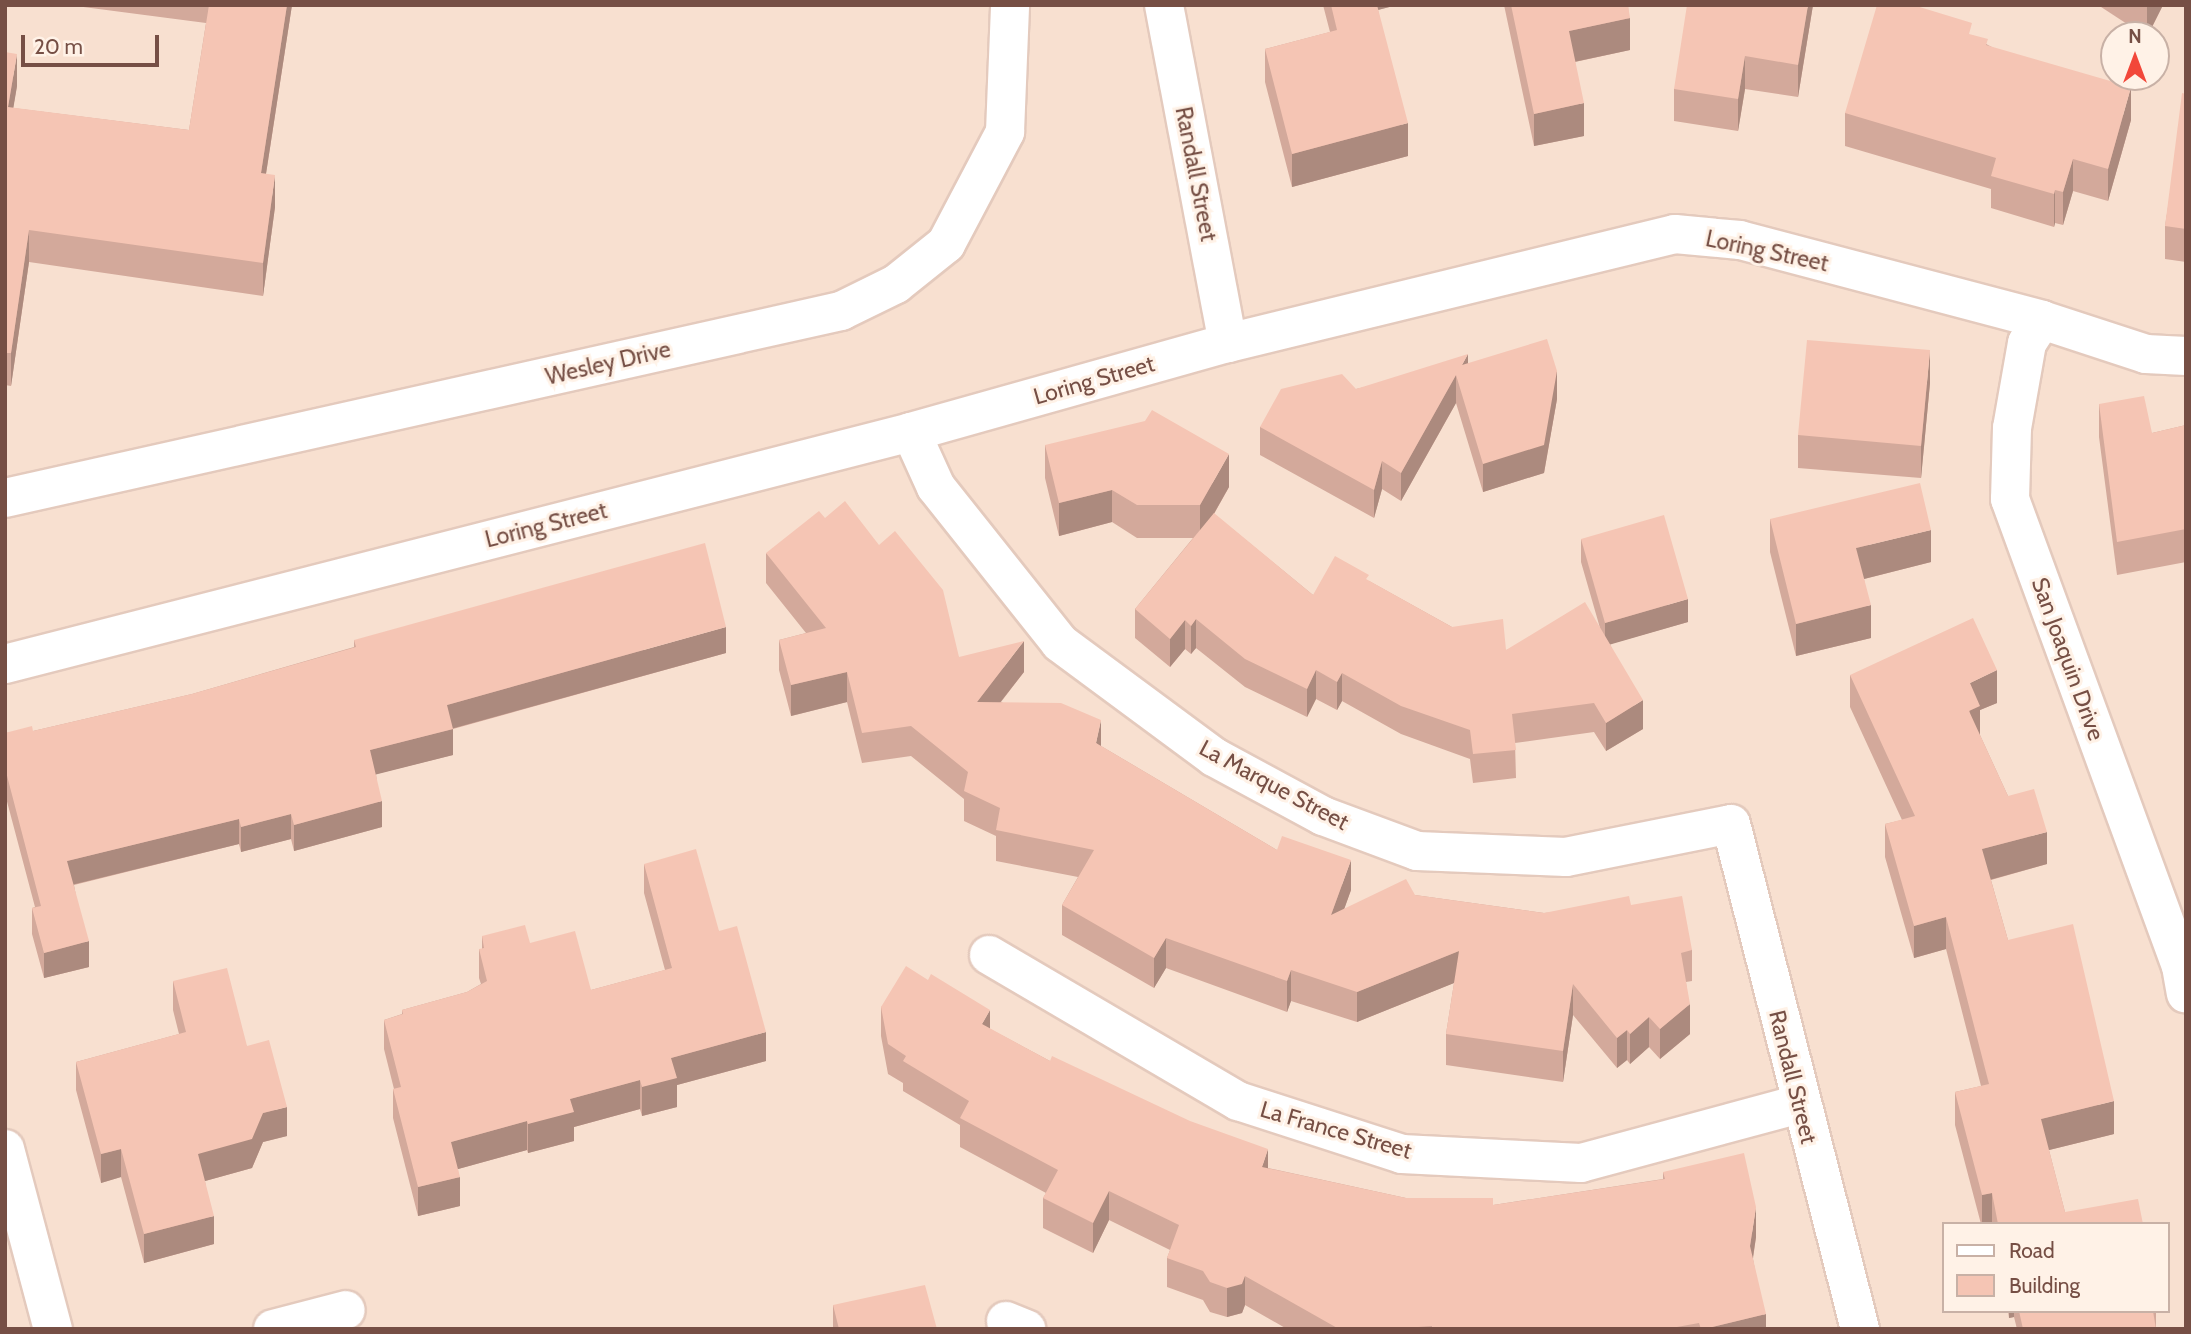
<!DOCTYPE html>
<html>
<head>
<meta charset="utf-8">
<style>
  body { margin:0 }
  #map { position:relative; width:2191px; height:1334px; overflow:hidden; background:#feeddf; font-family:Cabin,sans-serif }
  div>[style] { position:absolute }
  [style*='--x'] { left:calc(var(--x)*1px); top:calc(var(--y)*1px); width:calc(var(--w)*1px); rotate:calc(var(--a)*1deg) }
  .residential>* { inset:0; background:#f8e0d0 }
  .roads { filter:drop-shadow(2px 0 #e4cabd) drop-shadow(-2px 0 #e4cabd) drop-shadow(0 2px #e4cabd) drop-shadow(0 -2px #e4cabd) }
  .minor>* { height:38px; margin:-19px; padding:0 19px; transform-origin:19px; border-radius:19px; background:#fff }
  .tertiary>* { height:38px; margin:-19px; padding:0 19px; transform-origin:19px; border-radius:19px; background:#fff }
  .wall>* { inset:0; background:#d3a99b }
  .shaded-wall>* { inset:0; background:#ac8a7e }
  .building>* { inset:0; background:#f5c5b4 }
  span { translate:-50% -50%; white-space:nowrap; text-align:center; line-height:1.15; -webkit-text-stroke:6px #fff2e7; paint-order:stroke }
  .street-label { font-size:23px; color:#764f45 }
  .frame { position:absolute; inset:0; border:7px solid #764f45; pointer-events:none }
  .legend { position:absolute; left:1942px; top:1222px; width:228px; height:91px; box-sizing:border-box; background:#fff2e7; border:2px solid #c8b1a6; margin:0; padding:9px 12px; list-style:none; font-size:21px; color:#764f45 }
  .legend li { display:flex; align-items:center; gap:14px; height:35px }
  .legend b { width:35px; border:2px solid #c8b1a6 }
  .north { position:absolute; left:2100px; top:21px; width:70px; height:70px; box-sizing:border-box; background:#fff2e7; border:2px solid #c8b1a6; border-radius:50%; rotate:0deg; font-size:19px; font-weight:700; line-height:28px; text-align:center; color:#764f45 }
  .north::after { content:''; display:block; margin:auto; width:24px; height:32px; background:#f2473a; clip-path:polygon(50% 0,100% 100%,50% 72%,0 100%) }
  .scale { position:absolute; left:21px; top:35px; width:138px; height:32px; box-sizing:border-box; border:4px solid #764f45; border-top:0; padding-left:9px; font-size:21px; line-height:24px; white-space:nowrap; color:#764f45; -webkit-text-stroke:5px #fff2e7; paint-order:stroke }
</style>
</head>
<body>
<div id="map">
  <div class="residential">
    <div style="clip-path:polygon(evenodd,5px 5px,2186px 5px,2186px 1329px,5px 1329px,5px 5px,2114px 35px,2156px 35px,2156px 77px,2114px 77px,2114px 35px,5px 5px,1944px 1224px,2168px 1224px,2168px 1311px,1944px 1311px,1944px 1224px)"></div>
  </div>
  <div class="roads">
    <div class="minor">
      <div style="--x:1164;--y:5;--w:344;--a:79.3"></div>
      <div style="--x:2042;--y:320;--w:27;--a:123"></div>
      <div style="--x:2027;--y:343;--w:86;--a:100"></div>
      <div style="--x:2012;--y:428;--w:71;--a:91.6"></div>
      <div style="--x:2010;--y:499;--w:497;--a:69.9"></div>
      <div style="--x:2181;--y:966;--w:28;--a:80"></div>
      <div style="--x:911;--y:432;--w:60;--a:65.6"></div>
      <div style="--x:936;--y:487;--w:199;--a:51.5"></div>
      <div style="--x:1060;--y:643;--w:192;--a:36.5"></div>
      <div style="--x:1214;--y:757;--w:124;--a:28.4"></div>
      <div style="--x:1323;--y:816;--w:100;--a:20.4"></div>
      <div style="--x:1417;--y:851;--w:149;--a:2.3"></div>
      <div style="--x:1566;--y:857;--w:168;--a:-11.3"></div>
      <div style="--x:1731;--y:824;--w:521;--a:75.67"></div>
      <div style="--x:5;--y:498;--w:857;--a:-12.61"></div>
      <div style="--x:841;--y:311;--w:61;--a:-26.1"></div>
      <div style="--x:896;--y:284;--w:64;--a:-38.7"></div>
      <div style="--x:946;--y:244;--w:127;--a:-62.2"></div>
      <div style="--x:1005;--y:132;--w:127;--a:-87.7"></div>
      <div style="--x:989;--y:955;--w:289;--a:30.4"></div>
      <div style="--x:1238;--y:1101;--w:172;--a:17.9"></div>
      <div style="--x:1402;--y:1154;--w:179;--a:2.9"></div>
      <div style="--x:1581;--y:1163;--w:226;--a:-15.1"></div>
      <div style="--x:5;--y:1149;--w:186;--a:75.1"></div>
      <div style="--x:1006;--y:1321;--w:22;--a:22"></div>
      <div style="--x:273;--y:1329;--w:75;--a:-14.6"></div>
    </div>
    <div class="tertiary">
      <div style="--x:5;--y:664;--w:935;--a:-14.36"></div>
      <div style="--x:911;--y:432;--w:329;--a:-15.7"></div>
      <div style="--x:1228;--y:343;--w:460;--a:-13.7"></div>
      <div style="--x:1675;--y:234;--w:65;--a:5.3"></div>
      <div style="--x:1740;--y:240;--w:312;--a:14.8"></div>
      <div style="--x:2042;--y:320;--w:109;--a:18.1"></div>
      <div style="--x:2146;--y:354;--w:40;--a:2.9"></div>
    </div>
  </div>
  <div class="wall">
    <div style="clip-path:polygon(68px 5px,292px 5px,266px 174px,275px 207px,263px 296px,29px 262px,11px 386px,5px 385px,5px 52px,17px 86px,13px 108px,189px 130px,206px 23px)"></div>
    <div style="clip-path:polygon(1323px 5px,1397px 5px,1378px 10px,1408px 156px,1292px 187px,1265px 82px,1265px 49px,1330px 32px)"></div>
    <div style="clip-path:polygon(1504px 5px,1628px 5px,1630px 50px,1575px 62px,1584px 136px,1534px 146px)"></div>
    <div style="clip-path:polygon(1813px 5px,1798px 97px,1745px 89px,1738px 131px,1674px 121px,1674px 89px)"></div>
    <div style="clip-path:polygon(2098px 5px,2163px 5px,2148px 35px,2144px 35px)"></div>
    <div style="clip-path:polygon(1972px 35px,1988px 45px,2131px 120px,2108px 201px,2073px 191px,2063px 225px,2055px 223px,2054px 227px,1991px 208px,1991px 189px,1845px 146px,1845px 113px)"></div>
    <div style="clip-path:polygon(2186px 94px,2186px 262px,2165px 259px,2165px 226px)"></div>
    <div style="clip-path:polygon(1468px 363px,1557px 399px,1544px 473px,1483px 492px,1456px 403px,1401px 501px,1382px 489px,1374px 518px,1260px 455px,1260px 427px,1356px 389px)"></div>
    <div style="clip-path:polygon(1930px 383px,1921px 478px,1798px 468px,1798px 435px)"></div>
    <div style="clip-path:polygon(2099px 404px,2152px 433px,2186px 425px,2186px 562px,2117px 575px,2099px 437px)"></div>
    <div style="clip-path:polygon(1045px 445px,1229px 487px,1214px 514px,1313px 595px,1369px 581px,1452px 627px,1506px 650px,1600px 628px,1581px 562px,1581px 539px,1688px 622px,1610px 644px,1643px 729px,1606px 751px,1594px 732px,1515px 743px,1516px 778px,1473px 783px,1470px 759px,1401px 734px,1342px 701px,1337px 710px,1316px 699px,1307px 717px,1245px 687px,1196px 648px,1191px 654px,1185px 649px,1170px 667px,1135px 638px,1135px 609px,1193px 538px,1137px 538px,1112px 522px,1059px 536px,1045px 478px)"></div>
    <div style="clip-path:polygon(1770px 519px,1931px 562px,1864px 579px,1871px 638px,1796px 656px,1770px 552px)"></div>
    <div style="clip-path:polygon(766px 553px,959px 657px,1024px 672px,1001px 702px,1101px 746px,1277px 850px,1351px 890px,1344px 909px,1415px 895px,1544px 913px,1631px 905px,1692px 950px,1692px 981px,1686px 982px,1690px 1034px,1660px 1059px,1649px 1047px,1630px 1064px,1627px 1060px,1617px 1068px,1573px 1015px,1563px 1082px,1446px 1065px,1446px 1034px,1454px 983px,1357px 1022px,1291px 1001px,1287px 1012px,1166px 968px,1154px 988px,1062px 935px,1062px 905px,1078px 877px,996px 861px,996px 836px,964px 821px,964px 799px,911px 756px,862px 763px,847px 702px,791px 716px,779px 670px,779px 640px,806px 633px,766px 583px)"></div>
    <div style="clip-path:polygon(354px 640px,726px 653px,453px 729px,453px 755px,376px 774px,382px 827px,294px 851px,291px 839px,241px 852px,239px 844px,74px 885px,89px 967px,44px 978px,32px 934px,32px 908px,35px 907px,5px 794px,5px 733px,33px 731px,192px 694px,354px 647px)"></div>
    <div style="clip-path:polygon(1850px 675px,1997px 703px,1980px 710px,1980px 735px,2008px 796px,2047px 864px,1991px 880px,2008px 940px,2114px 1134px,2049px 1150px,2065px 1212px,2143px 1224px,1981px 1224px,1955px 1125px,1955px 1092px,1981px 1086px,1946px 949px,1914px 958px,1885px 857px,1885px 824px,1902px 820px,1850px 707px)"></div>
    <div style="clip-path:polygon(644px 864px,719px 931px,766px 1061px,677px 1085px,677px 1107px,642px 1116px,640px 1109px,574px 1127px,574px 1141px,528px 1153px,527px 1150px,458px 1169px,460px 1206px,418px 1216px,393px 1118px,393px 1089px,394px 1089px,384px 1049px,384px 1020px,402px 1014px,402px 1010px,467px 992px,481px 984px,479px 978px,479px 949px,482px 949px,482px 936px,530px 943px,591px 990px,665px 970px,644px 893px)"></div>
    <div style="clip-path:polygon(928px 980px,990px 1029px,1050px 1061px,1268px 1168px,1406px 1198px,1493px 1205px,1663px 1179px,1663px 1172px,1756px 1237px,1753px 1259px,1766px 1329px,1287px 1329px,1245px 1305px,1242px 1313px,1227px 1317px,1210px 1312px,1203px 1300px,1167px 1287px,1167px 1258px,1170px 1250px,1109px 1220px,1093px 1253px,1043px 1228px,1043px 1198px,1046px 1193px,960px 1147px,960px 1125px,903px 1091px,903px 1083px,888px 1074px,881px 1036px,881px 1007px)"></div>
    <div style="clip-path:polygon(173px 981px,247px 1046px,287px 1136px,263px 1142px,252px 1168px,205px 1181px,214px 1244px,144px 1263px,121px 1177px,101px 1183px,76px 1090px,76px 1062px,179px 1034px,173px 1010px)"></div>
    <div style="clip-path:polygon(833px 1305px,937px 1329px,833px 1329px)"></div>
    <div style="clip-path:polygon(2008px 1311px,2156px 1311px,2156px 1329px,2017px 1329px,2014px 1317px,2009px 1318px)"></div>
  </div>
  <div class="shaded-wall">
    <div style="clip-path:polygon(287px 5px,292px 5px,261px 206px,261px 173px)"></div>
    <div style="clip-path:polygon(1370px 5px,1397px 5px,1370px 12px)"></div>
    <div style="clip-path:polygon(1808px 5px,1813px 5px,1798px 97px,1798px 65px)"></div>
    <div style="clip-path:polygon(2147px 5px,2163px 5px,2148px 35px,2147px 35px)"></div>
    <div style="clip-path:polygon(1630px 18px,1630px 50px,1569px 63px,1569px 31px)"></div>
    <div style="clip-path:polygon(17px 54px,17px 86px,8px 140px,8px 107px)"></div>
    <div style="clip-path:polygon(1745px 56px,1745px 89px,1738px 131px,1738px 99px)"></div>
    <div style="clip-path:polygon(2131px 87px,2131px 120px,2108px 201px,2108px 169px)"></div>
    <div style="clip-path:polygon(1584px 103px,1584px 136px,1534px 146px,1534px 114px)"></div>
    <div style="clip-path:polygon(1408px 123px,1408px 156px,1292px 187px,1292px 154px)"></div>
    <div style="clip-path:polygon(2073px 159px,2073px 191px,2063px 225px,2063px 192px)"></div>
    <div style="clip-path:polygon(275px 175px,275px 207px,263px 296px,263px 263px)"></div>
    <div style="clip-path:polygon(2055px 190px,2055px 223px,2054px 227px,2054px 194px)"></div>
    <div style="clip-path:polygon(29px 230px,29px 262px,11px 386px,11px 353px)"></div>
    <div style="clip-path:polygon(1930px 350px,1930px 383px,1921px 478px,1921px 446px)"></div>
    <div style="clip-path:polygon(1468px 354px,1468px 382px,1462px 365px)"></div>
    <div style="clip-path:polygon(1557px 371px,1557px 399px,1544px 473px,1483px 492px,1483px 464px)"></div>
    <div style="clip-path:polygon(1456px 375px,1456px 403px,1401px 501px,1401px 473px)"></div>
    <div style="clip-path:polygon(1229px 454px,1229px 487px,1200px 538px,1200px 505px)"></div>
    <div style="clip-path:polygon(1382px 461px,1382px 489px,1374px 518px,1374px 490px)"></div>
    <div style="clip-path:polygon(1112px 490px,1112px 522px,1059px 536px,1059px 503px)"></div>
    <div style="clip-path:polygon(1931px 530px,1931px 562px,1856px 581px,1856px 548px)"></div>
    <div style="clip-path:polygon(1688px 599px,1688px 622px,1605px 646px,1605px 623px)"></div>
    <div style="clip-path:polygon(1871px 605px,1871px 638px,1796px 656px,1796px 624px)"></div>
    <div style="clip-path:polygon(1196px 619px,1196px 648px,1191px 654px,1191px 626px)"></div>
    <div style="clip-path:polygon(1185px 620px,1185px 649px,1170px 667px,1170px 639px)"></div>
    <div style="clip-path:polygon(726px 627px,726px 653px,447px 730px,447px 705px)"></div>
    <div style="clip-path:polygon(1024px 641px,1024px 672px,977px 732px,977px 702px)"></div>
    <div style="clip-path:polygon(1316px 670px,1316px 699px,1307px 717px,1307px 689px)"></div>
    <div style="clip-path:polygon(1997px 670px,1997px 703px,1980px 710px,1980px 738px,1969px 743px,1970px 683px)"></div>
    <div style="clip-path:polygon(847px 672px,847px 702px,791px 716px,791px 685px)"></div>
    <div style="clip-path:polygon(1342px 673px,1342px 701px,1337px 710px,1337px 682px)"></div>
    <div style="clip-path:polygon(1643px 700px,1643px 729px,1606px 751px,1606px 723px)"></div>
    <div style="clip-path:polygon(1101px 720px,1101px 750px,1096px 743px)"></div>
    <div style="clip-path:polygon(453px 729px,453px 755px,370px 776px,370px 750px)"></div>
    <div style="clip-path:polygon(382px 801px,382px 827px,294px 851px,294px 825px)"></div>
    <div style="clip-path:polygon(291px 814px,291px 839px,241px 852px,241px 827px)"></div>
    <div style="clip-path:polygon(239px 819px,239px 844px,67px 886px,67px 861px)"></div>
    <div style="clip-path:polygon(2047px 832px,2047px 864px,1982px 882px,1982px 849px)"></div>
    <div style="clip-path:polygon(1351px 860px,1351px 890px,1331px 946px,1331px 915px)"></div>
    <div style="clip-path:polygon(1946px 917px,1946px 949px,1914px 958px,1914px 926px)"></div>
    <div style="clip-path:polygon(1166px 938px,1166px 968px,1154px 988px,1154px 958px)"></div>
    <div style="clip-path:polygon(89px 941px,89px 967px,44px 978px,44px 953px)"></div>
    <div style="clip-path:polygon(1459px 951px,1459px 981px,1357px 1022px,1357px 992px)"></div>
    <div style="clip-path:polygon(1291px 970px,1291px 1001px,1287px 1012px,1287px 981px)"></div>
    <div style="clip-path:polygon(1573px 984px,1573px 1015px,1563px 1082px,1563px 1051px)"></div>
    <div style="clip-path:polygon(1690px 1004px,1690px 1034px,1660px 1059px,1660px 1029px)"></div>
    <div style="clip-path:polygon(990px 1010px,990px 1039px,982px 1024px)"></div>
    <div style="clip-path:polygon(1649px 1017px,1649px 1047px,1630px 1064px,1630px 1034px)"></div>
    <div style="clip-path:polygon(1627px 1030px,1627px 1060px,1617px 1068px,1617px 1038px)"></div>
    <div style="clip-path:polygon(766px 1032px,766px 1061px,677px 1085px,677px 1107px,642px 1116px,642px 1087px,671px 1058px)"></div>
    <div style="clip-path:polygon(640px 1080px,640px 1109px,574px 1127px,574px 1141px,528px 1153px,528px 1124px,570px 1099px)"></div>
    <div style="clip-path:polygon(2114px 1101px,2114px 1134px,2041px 1152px,2041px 1119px)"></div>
    <div style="clip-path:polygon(287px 1107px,287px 1136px,263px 1142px,252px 1168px,198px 1183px,198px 1154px,263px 1113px)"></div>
    <div style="clip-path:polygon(527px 1121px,527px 1150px,451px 1171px,451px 1142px)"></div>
    <div style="clip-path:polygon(121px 1149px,121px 1177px,101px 1183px,101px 1154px)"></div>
    <div style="clip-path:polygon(1268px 1149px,1268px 1179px,1262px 1167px)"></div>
    <div style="clip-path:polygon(460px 1177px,460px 1206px,418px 1216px,418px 1187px)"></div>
    <div style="clip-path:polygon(1109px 1191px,1109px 1220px,1093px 1253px,1093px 1223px)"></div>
    <div style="clip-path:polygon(1992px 1193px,1992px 1224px,1982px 1224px,1982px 1195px)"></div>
    <div style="clip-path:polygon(1756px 1207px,1756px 1237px,1750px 1276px,1750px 1246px)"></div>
    <div style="clip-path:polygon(214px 1216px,214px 1244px,144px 1263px,144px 1234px)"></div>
    <div style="clip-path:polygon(1245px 1276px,1245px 1305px,1242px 1313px,1227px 1317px,1227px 1288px)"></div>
    <div style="clip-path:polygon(2009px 1311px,2014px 1311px,2014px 1317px,2009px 1318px)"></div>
    <div style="clip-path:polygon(1766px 1314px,1766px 1329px,1704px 1329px)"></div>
  </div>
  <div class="building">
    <div style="clip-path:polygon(209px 5px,287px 5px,261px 173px,275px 175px,263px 263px,29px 230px,11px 353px,5px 353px,5px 52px,17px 54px,8px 107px,189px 130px)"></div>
    <div style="clip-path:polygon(1331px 5px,1377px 5px,1408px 123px,1292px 154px,1265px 49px,1337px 30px)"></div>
    <div style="clip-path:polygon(1511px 5px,1628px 5px,1630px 18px,1569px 31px,1584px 103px,1534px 114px)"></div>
    <div style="clip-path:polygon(1687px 5px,1808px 5px,1798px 65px,1745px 56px,1738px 99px,1674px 89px)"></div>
    <div style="clip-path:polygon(1877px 5px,1913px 5px,1972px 23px,1969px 34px,1988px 39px,1986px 45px,2131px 87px,2108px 169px,2073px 159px,2063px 192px,2055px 190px,2054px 194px,1991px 176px,1996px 158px,1845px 113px)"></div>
    <div style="clip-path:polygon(2182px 93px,2186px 94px,2186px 229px,2165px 226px)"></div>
    <div style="clip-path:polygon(1547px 339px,1557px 371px,1544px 445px,1483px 464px,1456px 375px,1401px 473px,1382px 461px,1374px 490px,1260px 427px,1281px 389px,1342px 374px,1356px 389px,1468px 354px,1462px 365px)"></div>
    <div style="clip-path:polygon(1807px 340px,1930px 350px,1921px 446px,1798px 435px)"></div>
    <div style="clip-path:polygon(2144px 396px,2152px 433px,2186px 425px,2186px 529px,2117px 542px,2099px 404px)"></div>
    <div style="clip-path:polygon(1152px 410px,1229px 454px,1200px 505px,1137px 505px,1112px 490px,1059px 503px,1045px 445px,1145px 421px)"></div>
    <div style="clip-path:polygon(1920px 483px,1931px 530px,1856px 548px,1871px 605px,1796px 624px,1770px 519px)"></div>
    <div style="clip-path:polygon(845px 501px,879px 545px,895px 531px,943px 590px,959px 657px,1024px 641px,977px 702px,1061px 703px,1101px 720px,1096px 743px,1277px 850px,1282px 836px,1351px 860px,1331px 915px,1406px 879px,1415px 895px,1544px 913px,1629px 896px,1631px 905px,1682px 896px,1692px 950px,1681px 953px,1690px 1004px,1660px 1029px,1649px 1017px,1630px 1034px,1627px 1030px,1617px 1038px,1573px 984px,1563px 1051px,1446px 1034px,1459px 951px,1357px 992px,1291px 970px,1287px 981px,1166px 938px,1154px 958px,1062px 905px,1094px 850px,996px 830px,1000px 808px,964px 791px,968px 772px,911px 726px,862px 733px,847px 672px,791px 685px,779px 640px,826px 628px,766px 553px,819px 511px,825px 518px)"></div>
    <div style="clip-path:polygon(1214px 513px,1313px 595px,1335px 556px,1369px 575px,1366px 579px,1452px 627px,1503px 619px,1506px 650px,1585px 602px,1643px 700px,1606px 723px,1594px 703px,1512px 714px,1516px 750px,1473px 754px,1470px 730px,1401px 706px,1342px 673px,1337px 682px,1316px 670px,1307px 689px,1245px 659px,1196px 619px,1191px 626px,1185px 620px,1170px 639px,1135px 609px)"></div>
    <div style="clip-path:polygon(1664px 515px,1688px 599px,1605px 623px,1581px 539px)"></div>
    <div style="clip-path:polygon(705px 543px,726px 627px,447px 705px,453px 729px,370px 750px,382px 801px,294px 825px,291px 814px,241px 827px,239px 819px,67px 861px,89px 941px,44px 953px,32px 908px,41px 906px,5px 768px,5px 733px,32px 726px,33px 731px,192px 694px,356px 647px,354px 640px)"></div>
    <div style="clip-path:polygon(1973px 618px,1997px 670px,1970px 683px,1980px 706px,1969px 711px,2008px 796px,2034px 789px,2047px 832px,1982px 849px,2008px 940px,2073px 924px,2114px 1101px,2041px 1119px,2065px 1212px,2138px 1199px,2143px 1224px,1998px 1224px,1992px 1193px,1982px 1195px,1955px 1092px,1989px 1084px,1946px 917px,1914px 926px,1885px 824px,1915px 816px,1850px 675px)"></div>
    <div style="clip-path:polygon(696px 849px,719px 931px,737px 926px,766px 1032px,671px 1058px,677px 1078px,642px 1087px,640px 1080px,570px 1099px,574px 1112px,528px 1124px,527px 1121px,451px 1142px,460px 1177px,418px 1187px,393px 1089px,401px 1087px,384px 1020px,403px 1014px,402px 1010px,467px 992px,487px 981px,479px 949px,484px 948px,482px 936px,525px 925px,530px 943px,575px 931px,591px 990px,672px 968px,644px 864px)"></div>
    <div style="clip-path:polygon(906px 966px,928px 980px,931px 974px,990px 1010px,982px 1024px,1050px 1061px,1052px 1056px,1190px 1121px,1268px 1149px,1262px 1167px,1406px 1198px,1493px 1198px,1493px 1205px,1665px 1179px,1663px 1172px,1744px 1153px,1756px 1207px,1750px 1246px,1766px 1314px,1704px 1329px,1701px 1329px,1699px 1323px,1666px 1329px,1432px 1329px,1432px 1326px,1390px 1329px,1339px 1329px,1245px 1276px,1242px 1284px,1227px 1288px,1210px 1282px,1203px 1271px,1167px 1258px,1179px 1225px,1109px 1191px,1093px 1223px,1043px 1198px,1058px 1170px,960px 1118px,969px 1101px,903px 1061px,906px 1056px,888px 1044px,881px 1007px)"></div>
    <div style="clip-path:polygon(227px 968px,247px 1046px,269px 1040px,287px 1107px,263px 1113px,252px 1139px,198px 1154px,214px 1216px,144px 1234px,121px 1149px,101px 1154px,76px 1062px,186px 1032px,173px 981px)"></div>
    <div style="clip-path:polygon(925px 1285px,937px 1329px,839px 1329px,833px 1305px)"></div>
    <div style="clip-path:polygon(2019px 1311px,2153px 1311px,2156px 1329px,2023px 1329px)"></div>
  </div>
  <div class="street-label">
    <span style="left:1196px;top:174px;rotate:79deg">Randall Street</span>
    <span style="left:1767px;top:251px;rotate:12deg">Loring Street</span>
    <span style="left:608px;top:363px;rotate:-13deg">Wesley Drive</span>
    <span style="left:1094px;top:380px;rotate:-16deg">Loring Street</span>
    <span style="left:546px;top:525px;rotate:-14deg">Loring Street</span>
    <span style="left:2068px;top:659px;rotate:70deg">San Joaquin Drive</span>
    <span style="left:1274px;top:785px;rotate:28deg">La Marque Street</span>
    <span style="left:1793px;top:1077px;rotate:76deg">Randall Street</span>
    <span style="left:1336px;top:1130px;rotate:16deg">La France Street</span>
  </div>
  <div class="frame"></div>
  <ul class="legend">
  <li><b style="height:9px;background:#fff"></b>Road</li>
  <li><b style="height:19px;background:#f5c5b4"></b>Building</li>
  </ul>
  <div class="north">N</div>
  <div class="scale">20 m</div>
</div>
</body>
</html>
